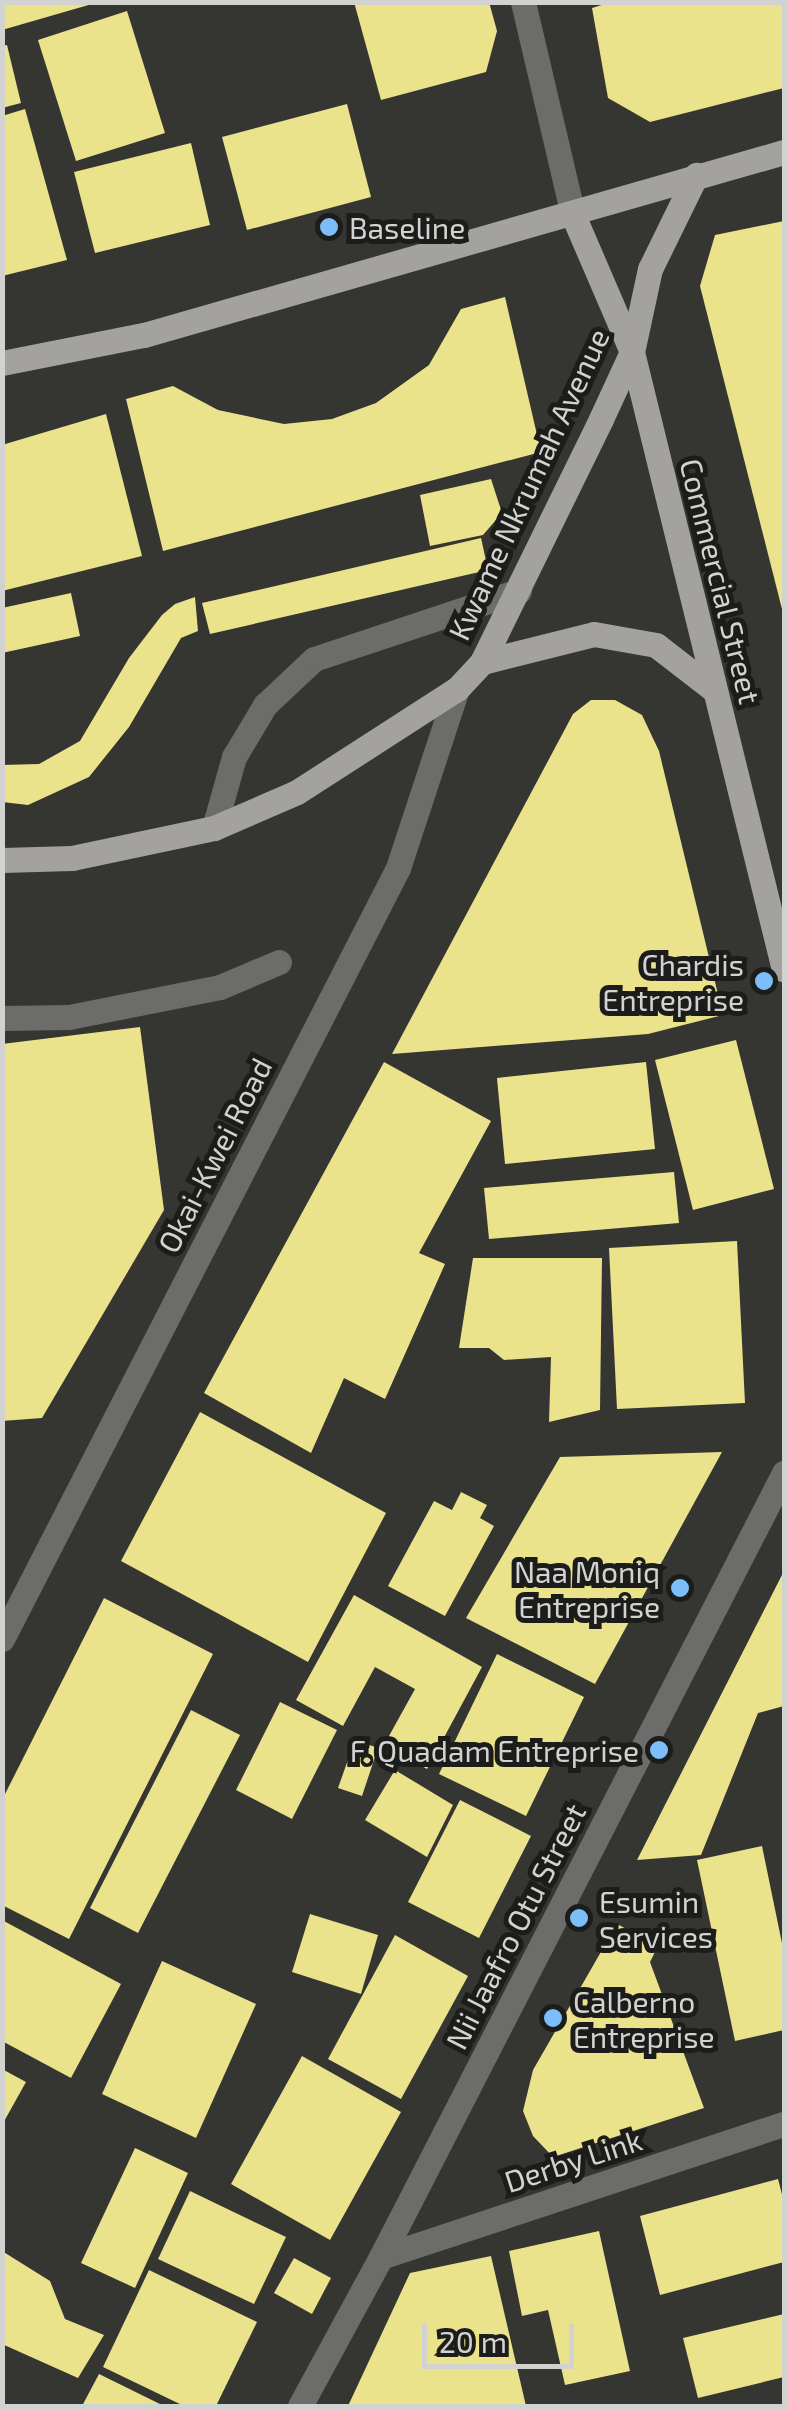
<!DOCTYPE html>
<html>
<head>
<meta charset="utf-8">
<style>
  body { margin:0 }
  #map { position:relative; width:787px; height:2409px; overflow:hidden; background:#353532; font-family:"Exo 2",sans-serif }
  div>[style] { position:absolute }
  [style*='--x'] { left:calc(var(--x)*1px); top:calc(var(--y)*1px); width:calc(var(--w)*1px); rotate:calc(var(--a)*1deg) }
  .building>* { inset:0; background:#ebe28c }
  .minor>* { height:25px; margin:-12.5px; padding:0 12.5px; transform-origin:12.5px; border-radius:12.5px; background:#6c6c6b }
  .major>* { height:25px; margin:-12.5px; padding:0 12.5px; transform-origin:12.5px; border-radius:12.5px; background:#a3a29f }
  .dots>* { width:28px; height:28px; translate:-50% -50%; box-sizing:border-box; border:5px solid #1c1c1b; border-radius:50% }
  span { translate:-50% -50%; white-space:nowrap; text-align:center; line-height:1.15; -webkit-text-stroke:10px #1c1c1b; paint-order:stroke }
  .poi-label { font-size:30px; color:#d2d2d0 }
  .left { translate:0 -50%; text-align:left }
  .right { translate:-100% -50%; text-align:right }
  .street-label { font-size:30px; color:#d2d2d0 }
  .frame { position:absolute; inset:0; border:5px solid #d2d2d0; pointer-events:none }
  .scale { position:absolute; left:422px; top:2324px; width:152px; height:45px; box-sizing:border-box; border:5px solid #d2d2d0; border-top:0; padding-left:12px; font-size:30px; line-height:35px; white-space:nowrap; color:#d2d2d0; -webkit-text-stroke:8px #1c1c1b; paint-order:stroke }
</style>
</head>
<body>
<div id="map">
  <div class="building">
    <div style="clip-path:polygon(2px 2px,91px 2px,92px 4px,2px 30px)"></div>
    <div style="clip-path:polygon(354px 2px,489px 2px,497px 31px,486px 72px,381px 100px)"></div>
    <div style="clip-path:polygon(611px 2px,784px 2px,784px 88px,650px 122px,608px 98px,592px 8px)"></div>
    <div style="clip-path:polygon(127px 11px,165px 133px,76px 161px,38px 40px)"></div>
    <div style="clip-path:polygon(7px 45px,21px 103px,2px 108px,2px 46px)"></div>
    <div style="clip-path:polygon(347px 104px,371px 197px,247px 230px,222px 137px)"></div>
    <div style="clip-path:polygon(25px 109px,67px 260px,2px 276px,2px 116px)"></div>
    <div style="clip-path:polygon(191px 143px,210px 225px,95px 253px,74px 172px)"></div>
    <div style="clip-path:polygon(784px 221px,784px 613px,783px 613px,700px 286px,715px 235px)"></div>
    <div style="clip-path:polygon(505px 297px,541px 452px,163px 551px,126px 399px,173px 386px,218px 410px,284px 424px,332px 419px,376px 403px,429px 365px,461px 309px)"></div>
    <div style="clip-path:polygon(106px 414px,142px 556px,2px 591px,2px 445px)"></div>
    <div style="clip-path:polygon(491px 479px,502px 513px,483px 535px,430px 546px,420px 495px)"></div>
    <div style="clip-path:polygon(481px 538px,488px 570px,210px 634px,202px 603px)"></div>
    <div style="clip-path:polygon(71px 593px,80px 636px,2px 653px,2px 608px)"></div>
    <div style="clip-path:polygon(195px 597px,198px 631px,181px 638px,129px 727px,89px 777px,28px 805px,2px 802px,2px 765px,39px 764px,80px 741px,129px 658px,162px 615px,175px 604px)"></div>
    <div style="clip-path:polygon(591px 700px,615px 700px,642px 715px,659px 751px,723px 1015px,648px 1034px,392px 1054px,573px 714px)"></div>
    <div style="clip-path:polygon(140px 1027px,164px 1210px,42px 1418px,2px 1421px,2px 1044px)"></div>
    <div style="clip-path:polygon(736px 1040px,774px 1189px,693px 1210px,655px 1060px)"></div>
    <div style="clip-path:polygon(384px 1062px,491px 1121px,419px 1253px,445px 1264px,385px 1399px,344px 1378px,311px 1453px,204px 1393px)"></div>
    <div style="clip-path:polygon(646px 1062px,655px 1149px,505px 1164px,497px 1078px)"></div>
    <div style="clip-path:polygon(674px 1172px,679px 1223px,489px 1239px,484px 1188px)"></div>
    <div style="clip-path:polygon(737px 1241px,745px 1403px,617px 1409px,609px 1248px)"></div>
    <div style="clip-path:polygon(473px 1258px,602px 1258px,600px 1410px,549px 1422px,551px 1357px,504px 1360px,489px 1348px,459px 1348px)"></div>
    <div style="clip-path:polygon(200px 1412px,386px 1513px,308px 1662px,121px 1561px)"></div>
    <div style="clip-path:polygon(722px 1452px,595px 1684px,466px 1618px,560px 1457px)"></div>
    <div style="clip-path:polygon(461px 1492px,487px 1505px,480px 1518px,494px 1526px,445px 1616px,388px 1586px,434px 1501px,452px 1510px)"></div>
    <div style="clip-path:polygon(784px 1571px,784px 1706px,758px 1713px,701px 1855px,637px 1860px)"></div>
    <div style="clip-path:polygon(354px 1595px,482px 1667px,427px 1769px,384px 1745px,415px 1689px,375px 1667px,343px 1726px,296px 1700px)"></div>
    <div style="clip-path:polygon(104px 1598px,213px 1654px,69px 1939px,2px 1905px,2px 1800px)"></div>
    <div style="clip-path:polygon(497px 1654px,584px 1697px,526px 1816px,439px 1774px)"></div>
    <div style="clip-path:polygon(280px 1702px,337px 1730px,292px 1819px,236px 1790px)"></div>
    <div style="clip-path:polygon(191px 1710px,240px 1735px,138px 1933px,90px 1908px)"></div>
    <div style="clip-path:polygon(355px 1740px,378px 1748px,362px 1796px,338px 1788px)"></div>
    <div style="clip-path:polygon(395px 1770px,453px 1805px,427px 1857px,365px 1820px)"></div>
    <div style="clip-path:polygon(460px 1800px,531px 1836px,479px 1938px,408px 1902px)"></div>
    <div style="clip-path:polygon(762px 1846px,784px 1953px,784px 2030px,735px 2041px,697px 1860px)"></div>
    <div style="clip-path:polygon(310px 1914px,378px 1935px,361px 1994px,292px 1972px)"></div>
    <div style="clip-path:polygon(2px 1920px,121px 1984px,71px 2078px,2px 2041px)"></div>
    <div style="clip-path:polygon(617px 1924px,658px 1946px,650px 1962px,704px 2108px,553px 2157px,533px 2136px,523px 2111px,533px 2070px)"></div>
    <div style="clip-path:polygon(395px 1935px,468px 1976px,401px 2099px,328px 2059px)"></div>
    <div style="clip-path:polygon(162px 1961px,256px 2004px,196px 2138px,102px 2094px)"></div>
    <div style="clip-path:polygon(302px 2056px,401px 2112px,330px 2240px,231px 2184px)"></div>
    <div style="clip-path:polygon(2px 2069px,26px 2082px,2px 2125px)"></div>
    <div style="clip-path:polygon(135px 2148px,188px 2173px,135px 2288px,81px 2263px)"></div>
    <div style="clip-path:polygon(778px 2179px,784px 2202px,784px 2262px,660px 2295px,640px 2216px)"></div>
    <div style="clip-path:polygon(190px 2191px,286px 2237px,254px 2304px,158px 2259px)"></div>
    <div style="clip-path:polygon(599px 2231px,630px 2371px,565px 2385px,548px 2310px,522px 2316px,509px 2251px)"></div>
    <div style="clip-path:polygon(2px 2251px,50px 2281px,65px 2319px,104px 2335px,78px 2378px,2px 2344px)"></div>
    <div style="clip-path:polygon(491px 2256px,526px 2406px,348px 2406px,410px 2273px)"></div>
    <div style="clip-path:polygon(294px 2258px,331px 2278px,312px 2314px,274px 2293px)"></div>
    <div style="clip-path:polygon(149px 2270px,257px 2322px,216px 2406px,184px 2406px,103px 2367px)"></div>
    <div style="clip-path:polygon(784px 2314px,784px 2377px,698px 2398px,683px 2338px)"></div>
    <div style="clip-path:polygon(99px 2374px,164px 2406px,82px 2406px)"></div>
  </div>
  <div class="minor">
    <div style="--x:523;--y:2;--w:219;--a:76.8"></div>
    <div style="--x:214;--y:828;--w:74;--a:-74.3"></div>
    <div style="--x:234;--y:757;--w:61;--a:-59.2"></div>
    <div style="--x:265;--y:705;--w:67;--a:-43.2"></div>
    <div style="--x:314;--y:659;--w:216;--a:-18.4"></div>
    <div style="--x:2;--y:1018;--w:67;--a:-0.9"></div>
    <div style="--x:69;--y:1017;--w:154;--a:-11.2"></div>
    <div style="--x:220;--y:987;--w:64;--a:-23"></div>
    <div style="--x:2;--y:1639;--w:867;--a:-62.81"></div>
    <div style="--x:398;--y:868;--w:188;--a:-71.8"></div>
    <div style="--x:381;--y:2257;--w:424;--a:-18.3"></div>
    <div style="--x:300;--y:2406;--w:170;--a:-61.5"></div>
    <div style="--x:381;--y:2257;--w:882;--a:-62.8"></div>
  </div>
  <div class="major">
    <div style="--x:573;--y:215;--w:149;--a:66.7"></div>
    <div style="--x:632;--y:352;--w:636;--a:76.18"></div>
    <div style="--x:2;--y:363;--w:145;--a:-11.2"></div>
    <div style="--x:144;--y:335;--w:666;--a:-15.96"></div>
    <div style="--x:482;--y:662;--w:115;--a:-14"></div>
    <div style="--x:594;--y:634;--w:63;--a:10.1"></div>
    <div style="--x:656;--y:645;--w:72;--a:37.7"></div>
    <div style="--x:2;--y:860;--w:70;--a:-1.6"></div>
    <div style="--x:72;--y:858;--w:145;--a:-11.9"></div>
    <div style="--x:214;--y:828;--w:90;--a:-23.4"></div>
    <div style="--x:297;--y:792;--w:190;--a:-32.8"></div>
    <div style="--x:457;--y:689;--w:37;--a:-47"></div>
    <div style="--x:482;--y:662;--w:271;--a:-63.9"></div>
    <div style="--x:601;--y:419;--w:74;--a:-65.2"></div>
    <div style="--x:632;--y:352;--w:85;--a:-77.8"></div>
    <div style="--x:650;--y:269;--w:105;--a:-63.9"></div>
  </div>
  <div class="dots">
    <div style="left:329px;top:227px;background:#7cbef9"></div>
    <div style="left:764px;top:981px;background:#7cbef9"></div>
    <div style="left:680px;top:1588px;background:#7cbef9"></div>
    <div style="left:659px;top:1750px;background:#7cbef9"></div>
    <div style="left:579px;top:1918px;background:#7cbef9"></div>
    <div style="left:553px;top:2018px;background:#7cbef9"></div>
  </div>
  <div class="poi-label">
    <span class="left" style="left:349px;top:227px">Baseline</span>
    <span class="right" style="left:744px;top:981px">Chardis<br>Entreprise</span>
    <span class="right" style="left:660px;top:1588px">Naa Moniq<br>Entreprise</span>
    <span class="right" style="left:639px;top:1750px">F. Quadam Entreprise</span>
    <span class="left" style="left:599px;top:1918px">Esumin<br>Services</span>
    <span class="left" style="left:573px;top:2018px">Calberno<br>Entreprise</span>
  </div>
  <div class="street-label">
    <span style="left:528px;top:484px;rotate:-65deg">Kwame Nkrumah Avenue</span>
    <span style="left:721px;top:581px;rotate:76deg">Commercial Street</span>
    <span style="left:214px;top:1155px;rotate:-63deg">Okai-Kwei Road</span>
    <span style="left:515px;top:1926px;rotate:-63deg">Nii Jaafro Otu Street</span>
    <span style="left:573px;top:2160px;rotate:-18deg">Derby Link</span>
  </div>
  <div class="frame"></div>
  <div class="scale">20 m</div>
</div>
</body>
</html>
